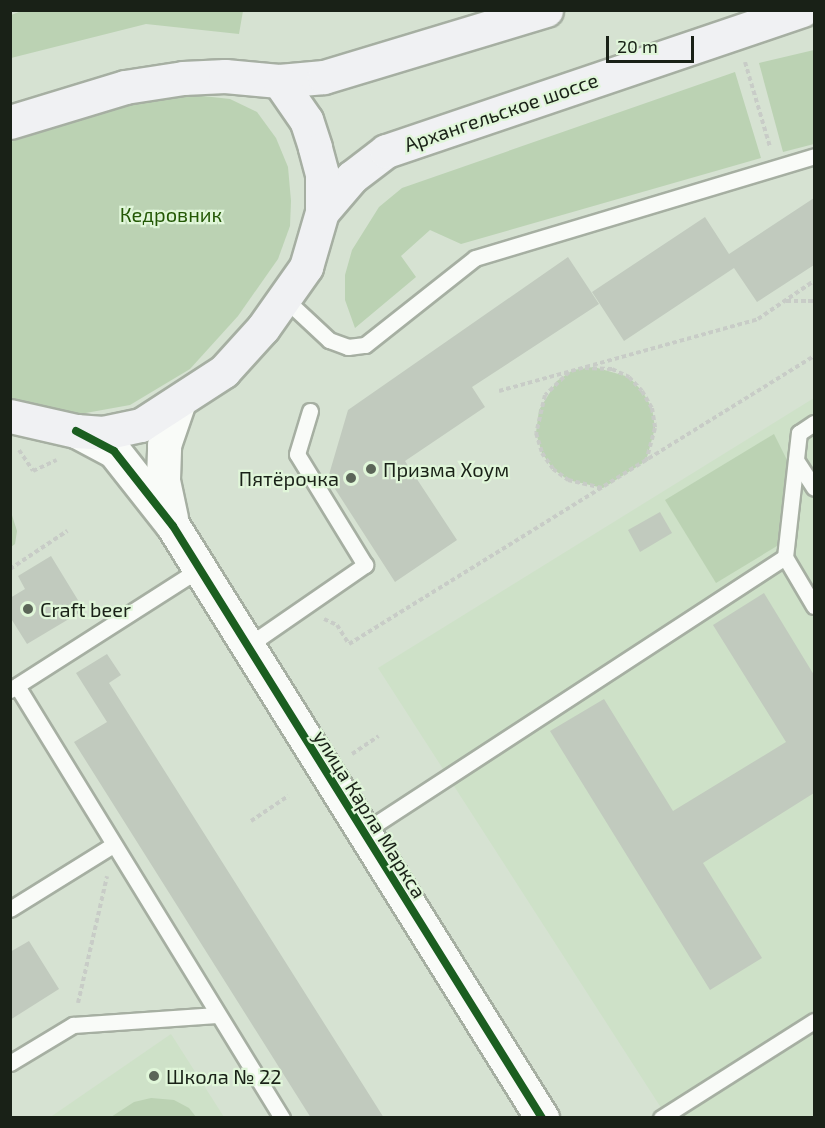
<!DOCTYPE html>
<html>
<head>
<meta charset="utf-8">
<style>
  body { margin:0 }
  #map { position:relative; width:825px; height:1128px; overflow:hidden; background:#d6e2d2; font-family:"Exo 2",sans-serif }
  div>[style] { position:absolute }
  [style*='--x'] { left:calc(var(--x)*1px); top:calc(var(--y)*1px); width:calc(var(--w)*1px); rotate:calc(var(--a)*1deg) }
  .built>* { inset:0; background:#cee1c8 }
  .green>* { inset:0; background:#bbd2b3 }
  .building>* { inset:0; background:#c1cabe }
  .path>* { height:4px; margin-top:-2px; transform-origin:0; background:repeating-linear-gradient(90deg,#c8ccc7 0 4.5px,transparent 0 7.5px) }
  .roads { filter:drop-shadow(2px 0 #a6afa2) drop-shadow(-2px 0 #a6afa2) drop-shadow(0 2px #a6afa2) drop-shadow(0 -2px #a6afa2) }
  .service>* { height:15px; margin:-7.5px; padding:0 7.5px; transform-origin:7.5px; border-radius:7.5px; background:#f9fbf8 }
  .tertiary>* { height:33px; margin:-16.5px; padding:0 16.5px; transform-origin:16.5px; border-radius:16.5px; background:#f9fbf8 }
  .primary>* { height:33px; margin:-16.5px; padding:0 16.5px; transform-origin:16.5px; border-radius:16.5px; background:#f0f1f3 }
  .cycleway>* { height:8px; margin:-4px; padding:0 4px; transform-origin:4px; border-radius:4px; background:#1b5e20 }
  .dots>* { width:16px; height:16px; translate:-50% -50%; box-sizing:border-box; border:3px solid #e0f6d9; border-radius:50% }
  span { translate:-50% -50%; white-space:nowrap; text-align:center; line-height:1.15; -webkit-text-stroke:4.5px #e0f6d9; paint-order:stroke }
  .street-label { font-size:20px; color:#192117 }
  .park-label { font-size:20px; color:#235805 }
  .poi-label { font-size:20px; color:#192117 }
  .left { translate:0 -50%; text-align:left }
  .right { translate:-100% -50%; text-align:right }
  .frame { position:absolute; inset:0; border:12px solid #192117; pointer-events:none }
  .scale { position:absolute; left:606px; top:36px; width:88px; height:27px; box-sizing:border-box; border:3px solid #192117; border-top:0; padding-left:8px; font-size:18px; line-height:21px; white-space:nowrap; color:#192117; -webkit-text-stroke:4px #e0f6d9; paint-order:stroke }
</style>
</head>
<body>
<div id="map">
  <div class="built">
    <div style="clip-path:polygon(814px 398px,814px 1117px,667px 1117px,378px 668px)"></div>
    <div style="clip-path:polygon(171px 1034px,224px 1117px,49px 1118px)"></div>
  </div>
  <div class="green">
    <div style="clip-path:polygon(24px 10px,243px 10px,243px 11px,239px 34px,146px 24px,11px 58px,11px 15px)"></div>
    <div style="clip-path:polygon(814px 50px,814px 144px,783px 152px,759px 63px)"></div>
    <div style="clip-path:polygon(735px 72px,761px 158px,461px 244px,430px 230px,401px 256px,416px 277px,355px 328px,345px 300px,345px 275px,352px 250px,379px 207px,402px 188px)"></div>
    <div style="clip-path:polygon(194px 95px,230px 99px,257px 112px,276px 138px,288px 167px,291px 201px,290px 226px,278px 259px,238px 316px,190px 369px,130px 405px,80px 414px,11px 399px,10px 142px,152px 98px)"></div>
    <div style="clip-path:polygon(594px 367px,629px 377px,642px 391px,652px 408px,655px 428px,646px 461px,603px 488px,568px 480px,553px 469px,542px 453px,536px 433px,539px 410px,557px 381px,573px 370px)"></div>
    <div style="clip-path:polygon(774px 434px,787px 460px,777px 546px,716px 583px,665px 500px)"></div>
    <div style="clip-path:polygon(10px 509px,17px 531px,15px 544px,11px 547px)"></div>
    <div style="clip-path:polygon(151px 1098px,174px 1100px,189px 1108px,196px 1117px,111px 1117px,134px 1102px)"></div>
  </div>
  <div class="building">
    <div style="clip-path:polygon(814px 198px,814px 265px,757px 302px,734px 268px,624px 341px,592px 292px,705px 217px,729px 254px)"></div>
    <div style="clip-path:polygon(568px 257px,599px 304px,472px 387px,485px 407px,405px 461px,457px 540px,395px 582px,328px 478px,348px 410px)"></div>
    <div style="clip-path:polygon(660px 512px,672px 533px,640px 552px,628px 530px)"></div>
    <div style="clip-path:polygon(51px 556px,84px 610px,27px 644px,10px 617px,10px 598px,25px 589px,18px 576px)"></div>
    <div style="clip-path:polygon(764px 593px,814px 675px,814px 793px,703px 863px,762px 958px,710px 990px,550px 731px,604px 699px,673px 811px,786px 742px,713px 625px)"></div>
    <div style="clip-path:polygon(107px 654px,121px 675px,109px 683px,384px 1118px,311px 1118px,74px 742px,107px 722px,76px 673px)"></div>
    <div style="clip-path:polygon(29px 941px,59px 989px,10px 1020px,10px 952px)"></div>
  </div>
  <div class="path">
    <div style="--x:745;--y:62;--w:89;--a:73.6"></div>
    <div style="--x:786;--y:301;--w:28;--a:0"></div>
    <div style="--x:585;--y:368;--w:27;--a:2"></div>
    <div style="--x:612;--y:369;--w:19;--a:25"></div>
    <div style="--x:629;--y:377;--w:19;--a:47"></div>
    <div style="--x:642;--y:391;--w:20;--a:60"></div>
    <div style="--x:652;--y:408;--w:20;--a:81"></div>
    <div style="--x:655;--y:428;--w:34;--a:105"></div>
    <div style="--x:569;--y:372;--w:33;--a:136"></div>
    <div style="--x:545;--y:395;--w:39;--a:103"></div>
    <div style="--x:536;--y:433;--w:21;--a:73"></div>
    <div style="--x:542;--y:453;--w:19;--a:55"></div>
    <div style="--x:553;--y:469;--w:19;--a:36"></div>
    <div style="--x:568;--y:480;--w:35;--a:13"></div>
    <div style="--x:499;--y:391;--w:269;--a:-15.5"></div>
    <div style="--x:758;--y:319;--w:68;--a:-34.2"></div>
    <div style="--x:19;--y:450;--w:25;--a:56"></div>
    <div style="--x:33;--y:471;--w:26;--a:-25"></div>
    <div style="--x:10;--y:569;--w:69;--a:-33.7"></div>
    <div style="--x:324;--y:619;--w:14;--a:25"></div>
    <div style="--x:337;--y:625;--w:22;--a:58"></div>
    <div style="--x:349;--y:644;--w:547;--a:-31.77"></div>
    <div style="--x:352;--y:754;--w:32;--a:-34"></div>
    <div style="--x:251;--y:821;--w:45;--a:-34"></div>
    <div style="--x:78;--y:1003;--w:130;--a:-77.1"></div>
  </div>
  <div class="roads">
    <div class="service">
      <div style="--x:284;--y:298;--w:62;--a:43"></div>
      <div style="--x:329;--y:340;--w:20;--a:20"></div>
      <div style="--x:348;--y:347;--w:17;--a:-7"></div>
      <div style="--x:365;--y:345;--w:140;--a:-38.3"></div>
      <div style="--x:475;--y:258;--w:354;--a:-16.7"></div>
      <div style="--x:796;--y:460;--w:33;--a:57"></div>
      <div style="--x:785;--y:557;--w:125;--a:-83.6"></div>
      <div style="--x:799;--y:433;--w:18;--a:-34"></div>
      <div style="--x:246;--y:647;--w:145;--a:-34.6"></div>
      <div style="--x:365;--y:565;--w:130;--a:-121.5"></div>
      <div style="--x:297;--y:454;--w:45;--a:-73.2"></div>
      <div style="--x:17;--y:686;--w:507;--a:58.47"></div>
      <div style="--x:10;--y:690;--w:224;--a:-32.6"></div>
      <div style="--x:362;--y:833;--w:505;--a:-33.12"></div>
      <div style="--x:785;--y:557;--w:57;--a:59.4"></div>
      <div style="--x:10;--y:909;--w:121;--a:-31.9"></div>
      <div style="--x:10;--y:1063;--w:74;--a:-31.1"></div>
      <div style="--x:73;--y:1025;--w:144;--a:-4"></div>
      <div style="--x:661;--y:1118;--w:181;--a:-32.4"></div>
    </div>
    <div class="tertiary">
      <div style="--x:76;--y:431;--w:43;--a:27.8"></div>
      <div style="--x:114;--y:451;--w:95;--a:51.8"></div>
      <div style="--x:173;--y:526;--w:698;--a:58.06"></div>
      <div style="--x:171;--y:518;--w:40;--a:-102"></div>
      <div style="--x:163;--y:479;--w:34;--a:-88"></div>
      <div style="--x:164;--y:445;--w:43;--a:-71.1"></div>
    </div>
    <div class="primary">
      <div style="--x:10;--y:122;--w:120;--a:-16.9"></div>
      <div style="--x:125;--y:87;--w:59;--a:-8.8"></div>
      <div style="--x:183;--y:78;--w:42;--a:-2.7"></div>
      <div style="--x:225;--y:76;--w:54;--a:5.3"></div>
      <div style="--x:279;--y:81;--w:45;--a:-5.1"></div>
      <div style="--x:324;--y:77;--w:232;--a:-16.8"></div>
      <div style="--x:322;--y:212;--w:46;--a:-49.4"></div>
      <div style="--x:352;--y:177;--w:43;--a:-37.4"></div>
      <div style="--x:386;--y:151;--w:439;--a:-18.7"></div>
      <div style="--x:10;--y:416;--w:68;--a:12.8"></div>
      <div style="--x:76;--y:431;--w:27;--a:4"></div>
      <div style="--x:103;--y:433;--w:39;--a:-12"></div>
      <div style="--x:141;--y:425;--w:99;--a:-33"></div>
      <div style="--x:224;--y:371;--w:58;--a:-47.8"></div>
      <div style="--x:263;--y:328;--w:75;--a:-54.8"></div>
      <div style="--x:306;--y:267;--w:57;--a:-73.8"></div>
      <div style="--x:322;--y:212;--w:38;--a:-90"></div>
      <div style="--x:322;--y:174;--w:28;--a:-105"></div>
      <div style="--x:315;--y:147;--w:28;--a:-108"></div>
      <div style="--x:306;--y:120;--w:47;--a:-124.7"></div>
    </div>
  </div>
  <div class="cycleway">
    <div style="--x:76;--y:431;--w:43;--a:27.8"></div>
    <div style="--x:114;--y:451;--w:95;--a:51.8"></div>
    <div style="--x:173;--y:526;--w:698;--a:58.06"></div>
  </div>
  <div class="dots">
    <div style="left:371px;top:469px;background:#5b6558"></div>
    <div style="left:351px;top:478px;background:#5b6558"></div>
    <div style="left:28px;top:609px;background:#5b6558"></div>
    <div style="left:154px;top:1076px;background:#5b6558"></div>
  </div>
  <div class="street-label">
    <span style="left:501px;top:112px;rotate:-19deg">Архангельское шоссе</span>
    <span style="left:370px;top:814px;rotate:58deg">улица Карла Маркса</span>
  </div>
  <div class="park-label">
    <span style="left:171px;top:214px">Кедровник</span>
  </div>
  <div class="poi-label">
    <span class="left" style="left:383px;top:469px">Призма Хоум</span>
    <span class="right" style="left:339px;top:478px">Пятёрочка</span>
    <span class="left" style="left:40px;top:609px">Craft beer</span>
    <span class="left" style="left:166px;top:1076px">Школа № 22</span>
  </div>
  <div class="frame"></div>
  <div class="scale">20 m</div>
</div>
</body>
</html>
